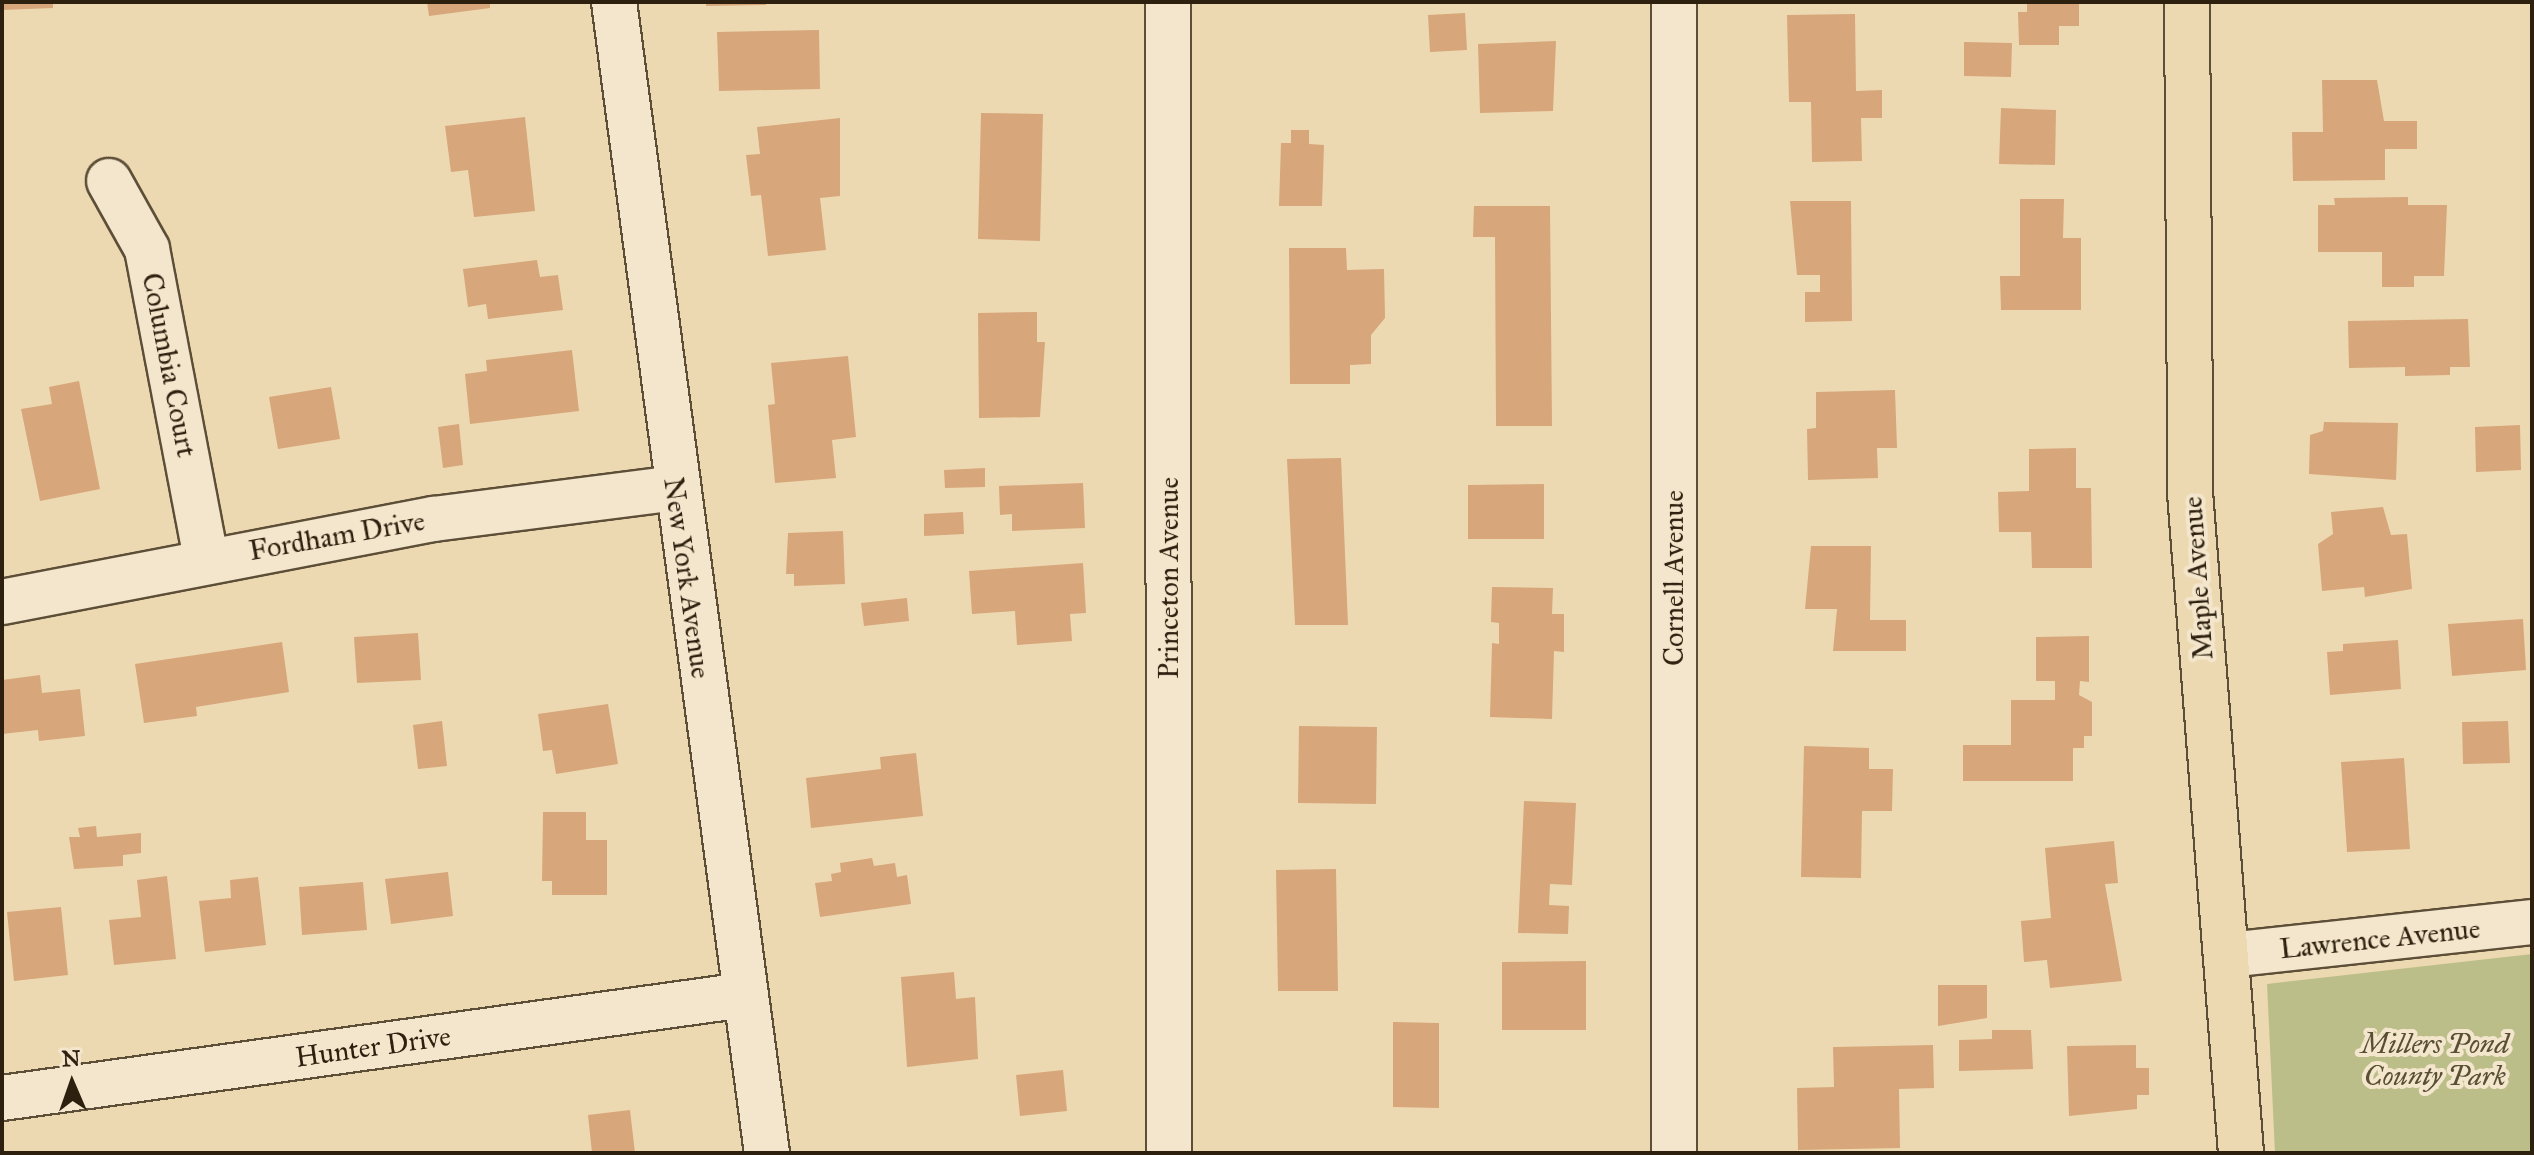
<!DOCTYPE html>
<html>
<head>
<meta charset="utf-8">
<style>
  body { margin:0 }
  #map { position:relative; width:2534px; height:1155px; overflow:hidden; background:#edd9b1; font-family:"IM FELL Great Primer",serif }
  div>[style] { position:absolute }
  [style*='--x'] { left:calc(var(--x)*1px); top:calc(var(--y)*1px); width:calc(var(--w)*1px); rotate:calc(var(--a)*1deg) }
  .green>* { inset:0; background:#bcbe89 }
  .building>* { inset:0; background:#d7a67b }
  .roads { filter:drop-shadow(2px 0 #5d4e38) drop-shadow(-2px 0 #5d4e38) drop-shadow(0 2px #5d4e38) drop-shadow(0 -2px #5d4e38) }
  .minor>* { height:44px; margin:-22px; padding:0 22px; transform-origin:22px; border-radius:22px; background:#f3e6cc }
  .major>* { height:44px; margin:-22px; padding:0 22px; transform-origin:22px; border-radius:22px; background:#edd9b1 }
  span { translate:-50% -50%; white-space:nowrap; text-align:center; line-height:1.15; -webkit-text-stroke:8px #f3e6cc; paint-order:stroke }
  .street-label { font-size:28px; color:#2d200f }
  .park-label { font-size:28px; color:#584f34; font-style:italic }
  .frame { position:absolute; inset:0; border:4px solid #2d200f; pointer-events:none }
  .north { position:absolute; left:32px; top:1043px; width:80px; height:80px; -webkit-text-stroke:6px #f3e6cc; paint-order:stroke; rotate:358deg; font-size:22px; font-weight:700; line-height:32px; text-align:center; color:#2d200f }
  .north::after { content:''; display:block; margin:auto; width:28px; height:36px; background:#2d200f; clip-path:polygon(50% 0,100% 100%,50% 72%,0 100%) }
</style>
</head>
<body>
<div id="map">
  <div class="green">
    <div style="clip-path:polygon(2532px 954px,2532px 1153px,2275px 1153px,2267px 984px)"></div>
  </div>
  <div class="building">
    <div style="clip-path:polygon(2px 2px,53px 2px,53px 8px,2px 10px)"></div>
    <div style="clip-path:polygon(427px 2px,490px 2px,490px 8px,429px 16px)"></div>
    <div style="clip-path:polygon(706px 2px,766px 2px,766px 5px,706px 6px)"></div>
    <div style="clip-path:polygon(2027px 2px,2079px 2px,2079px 26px,2059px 26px,2059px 45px,2019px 45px,2018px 12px,2027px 12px)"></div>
    <div style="clip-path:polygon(1465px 13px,1467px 50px,1430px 52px,1428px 15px)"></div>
    <div style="clip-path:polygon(1855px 14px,1856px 91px,1882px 90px,1882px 118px,1861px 118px,1862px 161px,1812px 162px,1811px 102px,1789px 102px,1787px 15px)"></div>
    <div style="clip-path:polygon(819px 30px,820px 89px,719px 91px,717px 32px)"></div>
    <div style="clip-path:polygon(1556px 41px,1553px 111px,1480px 113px,1478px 44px)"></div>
    <div style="clip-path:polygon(1964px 42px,2012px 43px,2011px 77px,1964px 76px)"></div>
    <div style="clip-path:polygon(2322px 80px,2377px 80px,2384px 121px,2417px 121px,2417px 149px,2385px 149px,2385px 180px,2293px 181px,2292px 132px,2323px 132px)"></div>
    <div style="clip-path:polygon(2001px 108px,2056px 110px,2055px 165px,1999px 164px)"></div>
    <div style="clip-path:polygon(981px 113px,1043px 114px,1040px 241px,978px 239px)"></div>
    <div style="clip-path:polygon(525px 117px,535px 211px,474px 217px,468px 170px,451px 172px,445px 126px)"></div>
    <div style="clip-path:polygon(840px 118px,840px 196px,820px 198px,826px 250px,768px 256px,761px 195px,751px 196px,746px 155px,760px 154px,757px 127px)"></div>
    <div style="clip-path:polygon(1291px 130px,1309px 130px,1309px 144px,1324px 145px,1322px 206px,1279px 206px,1281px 143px,1291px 143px)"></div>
    <div style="clip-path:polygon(2408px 197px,2408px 205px,2447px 205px,2444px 276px,2414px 276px,2414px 287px,2382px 287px,2382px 252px,2318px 252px,2318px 205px,2335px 205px,2334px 198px)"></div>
    <div style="clip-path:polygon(2020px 199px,2064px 199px,2063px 238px,2081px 238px,2081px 310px,2001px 310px,2000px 276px,2020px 276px)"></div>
    <div style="clip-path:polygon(1790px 201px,1851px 201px,1852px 321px,1805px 322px,1805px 292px,1820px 292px,1820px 275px,1797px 275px)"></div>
    <div style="clip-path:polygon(1474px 206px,1550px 206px,1552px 426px,1496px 426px,1495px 237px,1473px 237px)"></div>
    <div style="clip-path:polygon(1289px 248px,1346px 248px,1347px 270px,1384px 269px,1385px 318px,1371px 335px,1371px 364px,1350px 365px,1350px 384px,1290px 384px)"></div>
    <div style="clip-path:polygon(537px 260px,540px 277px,558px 275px,563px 310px,488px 319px,486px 304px,468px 307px,463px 269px)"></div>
    <div style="clip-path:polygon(1037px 312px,1037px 342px,1045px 342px,1040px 417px,979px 418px,978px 313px)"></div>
    <div style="clip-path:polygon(2468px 319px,2470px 367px,2450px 367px,2450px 375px,2405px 376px,2405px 367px,2349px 368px,2348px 321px)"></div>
    <div style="clip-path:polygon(572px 350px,579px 411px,470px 424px,465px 374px,487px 371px,486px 360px)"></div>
    <div style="clip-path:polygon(848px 356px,856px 437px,832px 440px,836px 478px,775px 483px,768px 405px,775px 404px,771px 363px)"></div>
    <div style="clip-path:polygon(79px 381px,100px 489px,40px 501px,21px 409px,52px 404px,49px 387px)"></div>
    <div style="clip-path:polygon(331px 387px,340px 439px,278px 449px,269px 397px)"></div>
    <div style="clip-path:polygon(1895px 390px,1897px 448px,1877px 448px,1878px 478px,1808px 480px,1807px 429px,1816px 428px,1816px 392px)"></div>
    <div style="clip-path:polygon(2324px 422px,2398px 423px,2396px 480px,2309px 474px,2310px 435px,2323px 431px)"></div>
    <div style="clip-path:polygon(459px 424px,463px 465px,443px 468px,438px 427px)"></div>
    <div style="clip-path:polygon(2520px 425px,2521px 470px,2476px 472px,2475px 427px)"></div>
    <div style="clip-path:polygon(2076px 448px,2076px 488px,2091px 488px,2092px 568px,2032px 568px,2031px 532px,1999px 532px,1998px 492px,2029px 491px,2029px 449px)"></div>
    <div style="clip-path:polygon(1341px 458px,1348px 625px,1295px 625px,1287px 459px)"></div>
    <div style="clip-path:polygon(985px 468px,985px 487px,945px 488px,944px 470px)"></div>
    <div style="clip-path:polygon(1083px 483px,1085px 528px,1012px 531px,1012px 514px,1000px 515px,999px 486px)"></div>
    <div style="clip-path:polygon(1544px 484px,1544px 539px,1468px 539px,1468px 485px)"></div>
    <div style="clip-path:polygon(2383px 507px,2391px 535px,2407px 534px,2412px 589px,2365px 597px,2364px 587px,2322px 591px,2318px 544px,2333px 534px,2331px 512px)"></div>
    <div style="clip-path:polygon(963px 512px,964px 534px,924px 536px,924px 514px)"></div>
    <div style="clip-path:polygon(843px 531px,845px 584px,794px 586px,794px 574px,786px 574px,788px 533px)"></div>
    <div style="clip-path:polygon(1811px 546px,1871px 546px,1870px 620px,1906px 620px,1906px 651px,1833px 651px,1837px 609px,1805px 609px)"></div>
    <div style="clip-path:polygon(1083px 563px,1086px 613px,1070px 614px,1072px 641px,1017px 645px,1015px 611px,972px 614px,969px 571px)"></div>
    <div style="clip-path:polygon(1492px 587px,1553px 588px,1552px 614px,1564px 614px,1564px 652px,1554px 651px,1552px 719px,1490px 717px,1492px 643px,1499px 644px,1499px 623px,1491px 622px)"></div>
    <div style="clip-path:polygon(907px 598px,909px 621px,864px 626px,861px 603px)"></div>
    <div style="clip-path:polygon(2523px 619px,2526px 670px,2452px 676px,2448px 624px)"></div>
    <div style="clip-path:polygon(418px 633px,421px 680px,357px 683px,354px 637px)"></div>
    <div style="clip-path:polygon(2089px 636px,2089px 682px,2080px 681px,2079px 695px,2092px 702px,2092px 736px,2084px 736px,2084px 748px,2073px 748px,2073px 781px,1963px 781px,1963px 745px,2011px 745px,2011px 700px,2055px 700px,2055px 681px,2036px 681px,2036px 637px)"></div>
    <div style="clip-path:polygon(2398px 640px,2401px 689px,2330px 695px,2327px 652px,2343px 651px,2343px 644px)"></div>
    <div style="clip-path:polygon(282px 642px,289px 692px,196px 707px,197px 716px,144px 723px,135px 664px)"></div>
    <div style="clip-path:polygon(40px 675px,42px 693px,80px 689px,85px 736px,39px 741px,38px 730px,2px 734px,2px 680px)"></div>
    <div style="clip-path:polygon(608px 704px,618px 764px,556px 774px,552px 750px,543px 751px,538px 714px)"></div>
    <div style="clip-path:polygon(442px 721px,447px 766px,418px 769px,413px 725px)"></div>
    <div style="clip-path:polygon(2508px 721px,2510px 763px,2463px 764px,2462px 722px)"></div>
    <div style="clip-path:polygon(1299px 726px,1377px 727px,1376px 804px,1298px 803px)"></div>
    <div style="clip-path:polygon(1804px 746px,1869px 748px,1869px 769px,1893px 769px,1892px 811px,1862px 811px,1861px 878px,1801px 877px)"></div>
    <div style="clip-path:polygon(916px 753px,923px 816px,811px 828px,806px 778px,881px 769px,880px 757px)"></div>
    <div style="clip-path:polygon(2404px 758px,2410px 849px,2347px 852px,2341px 762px)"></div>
    <div style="clip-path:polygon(1524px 801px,1576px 803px,1572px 885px,1550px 884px,1549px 905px,1569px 906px,1568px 934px,1518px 933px)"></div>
    <div style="clip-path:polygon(543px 812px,586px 812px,586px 840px,607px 840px,607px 895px,552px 895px,552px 881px,542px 881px)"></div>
    <div style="clip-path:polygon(96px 826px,97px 837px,141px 833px,141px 853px,123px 855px,123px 866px,74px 869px,69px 837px,80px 837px,78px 828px)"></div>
    <div style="clip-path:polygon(2114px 841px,2118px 883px,2105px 884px,2122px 981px,2050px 988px,2047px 960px,2024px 962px,2021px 921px,2051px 918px,2045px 848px)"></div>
    <div style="clip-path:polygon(872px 858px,874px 866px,895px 863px,897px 877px,907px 875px,911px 904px,820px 917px,815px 883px,832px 881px,831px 874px,841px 872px,840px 863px)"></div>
    <div style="clip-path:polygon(1336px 869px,1338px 991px,1278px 991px,1276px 870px)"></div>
    <div style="clip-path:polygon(448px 872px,453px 916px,391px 924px,385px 879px)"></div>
    <div style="clip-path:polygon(167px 876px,176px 959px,114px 965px,109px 920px,141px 917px,137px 880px)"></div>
    <div style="clip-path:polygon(258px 877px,266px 945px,205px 952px,199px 901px,231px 898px,230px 880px)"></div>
    <div style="clip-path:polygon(363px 882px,367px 930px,302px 935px,299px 887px)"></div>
    <div style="clip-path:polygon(61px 907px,68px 975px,14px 981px,7px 912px)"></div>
    <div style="clip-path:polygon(1586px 961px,1586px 1030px,1502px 1030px,1502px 962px)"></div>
    <div style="clip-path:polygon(954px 972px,956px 999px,975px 997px,978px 1059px,907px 1067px,901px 977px)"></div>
    <div style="clip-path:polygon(1938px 985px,1987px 985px,1987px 1018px,1938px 1026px)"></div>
    <div style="clip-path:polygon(1393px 1022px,1439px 1023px,1439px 1108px,1393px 1107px)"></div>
    <div style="clip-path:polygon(1992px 1030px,2031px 1030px,2033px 1069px,1959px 1071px,1959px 1040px,1992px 1039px)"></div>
    <div style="clip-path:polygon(1933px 1045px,1934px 1088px,1899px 1089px,1900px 1148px,1798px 1150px,1797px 1088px,1834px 1087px,1833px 1047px)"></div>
    <div style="clip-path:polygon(2136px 1045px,2136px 1068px,2149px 1068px,2149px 1095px,2137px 1095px,2137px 1109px,2069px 1116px,2067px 1046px)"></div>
    <div style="clip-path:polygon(1063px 1070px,1067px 1111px,1020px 1116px,1016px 1075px)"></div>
    <div style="clip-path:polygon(630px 1110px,635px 1153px,592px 1153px,588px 1115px)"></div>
  </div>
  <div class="roads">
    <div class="minor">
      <div style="--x:614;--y:2;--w:1161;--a:82.43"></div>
      <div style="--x:1168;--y:2;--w:1151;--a:89.95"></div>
      <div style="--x:1674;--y:2;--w:1151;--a:90"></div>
      <div style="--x:109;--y:181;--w:78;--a:60.8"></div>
      <div style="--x:147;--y:249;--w:316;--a:79.2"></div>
      <div style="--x:2;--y:602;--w:440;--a:-10.9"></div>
      <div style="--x:434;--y:519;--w:243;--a:-7.3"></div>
      <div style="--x:2228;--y:955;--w:306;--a:-6.2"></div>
      <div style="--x:2;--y:1098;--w:749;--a:-7.9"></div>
    </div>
    <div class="major">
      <div style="--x:2187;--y:2;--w:490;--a:89.6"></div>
      <div style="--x:2190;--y:492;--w:663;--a:85.59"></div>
    </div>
  </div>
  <div class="street-label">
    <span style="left:169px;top:365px;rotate:79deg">Columbia Court</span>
    <span style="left:337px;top:536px;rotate:-10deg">Fordham Drive</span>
    <span style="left:687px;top:578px;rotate:82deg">New York Avenue</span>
    <span style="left:1169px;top:578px;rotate:-90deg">Princeton Avenue</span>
    <span style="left:1674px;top:578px;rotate:-90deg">Cornell Avenue</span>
    <span style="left:2198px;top:578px;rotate:-94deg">Maple Avenue</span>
    <span style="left:2380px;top:939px;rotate:-6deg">Lawrence Avenue</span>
    <span style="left:373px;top:1047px;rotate:-8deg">Hunter Drive</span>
  </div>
  <div class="park-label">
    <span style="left:2435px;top:1060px">Millers Pond<br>County Park</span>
  </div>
  <div class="frame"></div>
  <div class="north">N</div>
</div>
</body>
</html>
